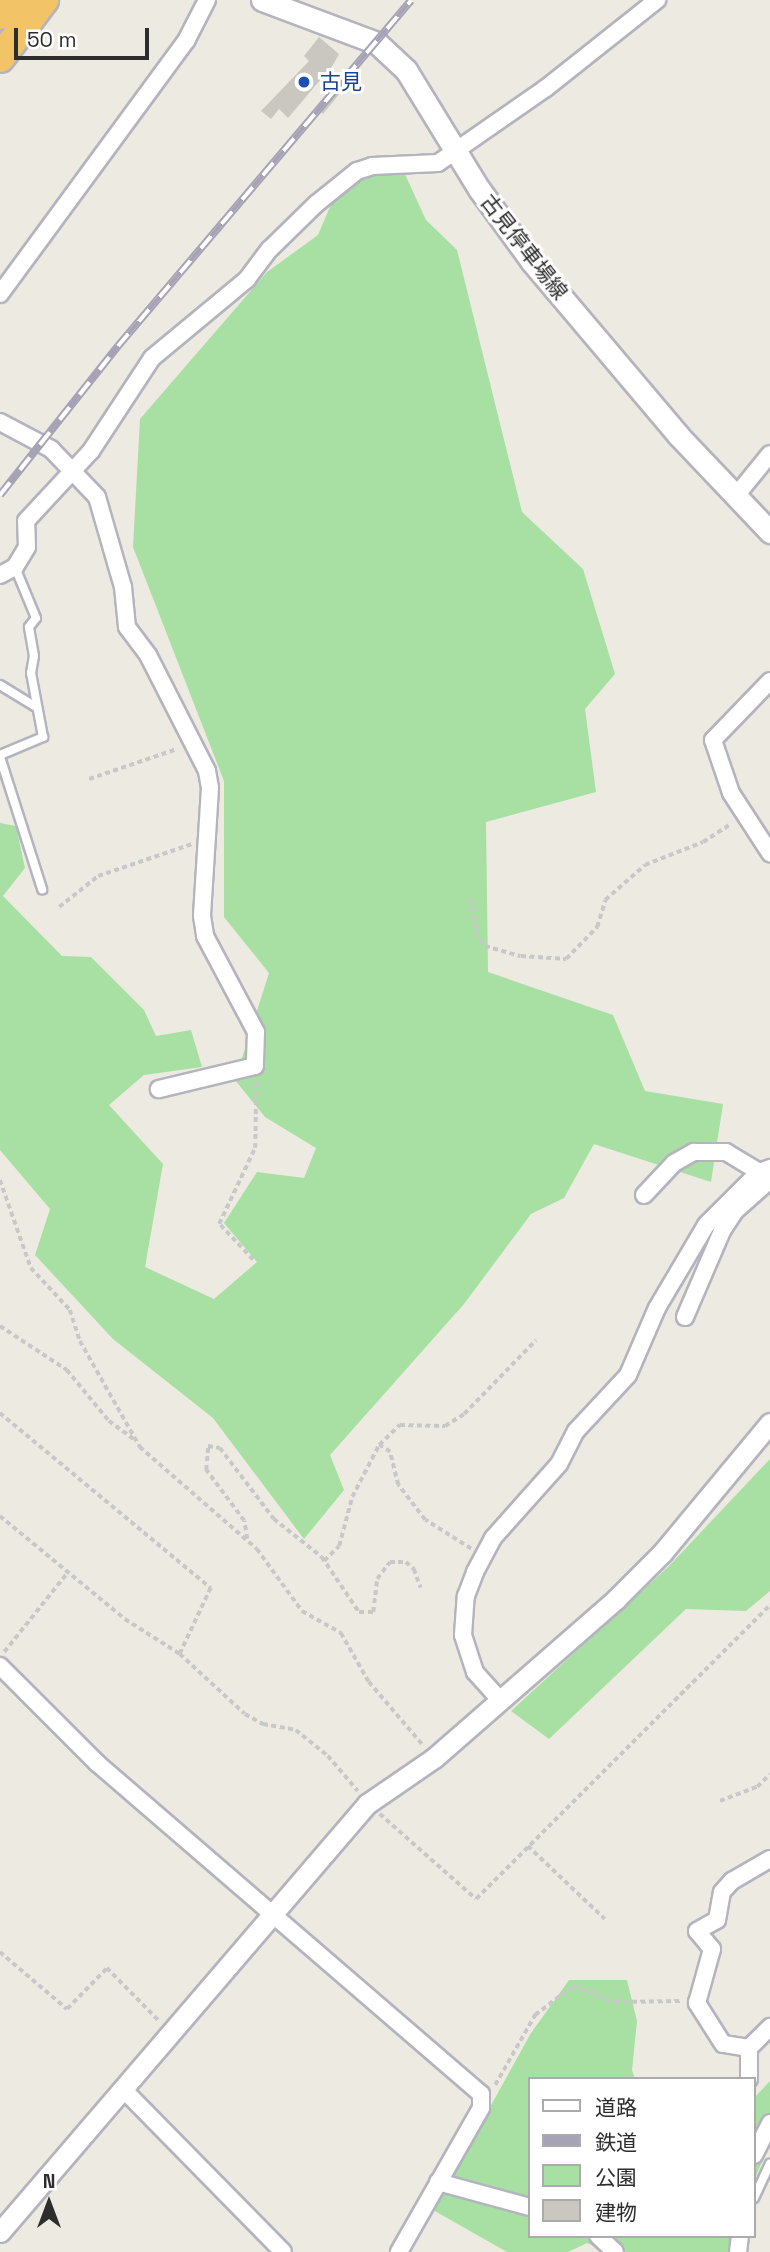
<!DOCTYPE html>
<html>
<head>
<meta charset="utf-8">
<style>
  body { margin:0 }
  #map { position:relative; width:770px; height:2252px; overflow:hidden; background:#edebe1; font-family:"Space Grotesk","Noto Sans JP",sans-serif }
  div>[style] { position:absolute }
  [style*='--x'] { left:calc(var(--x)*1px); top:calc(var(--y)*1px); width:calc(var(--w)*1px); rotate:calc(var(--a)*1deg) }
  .green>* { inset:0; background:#a8dfa2 }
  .building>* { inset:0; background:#c9c7c0 }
  .path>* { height:3.5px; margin-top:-1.75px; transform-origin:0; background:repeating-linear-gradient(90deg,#c8c8c8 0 5px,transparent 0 8.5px) }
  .roads { filter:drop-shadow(2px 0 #b4b4bf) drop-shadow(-2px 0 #b4b4bf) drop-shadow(0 2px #b4b4bf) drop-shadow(0 -2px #b4b4bf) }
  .service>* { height:8px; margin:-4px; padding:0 4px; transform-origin:4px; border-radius:4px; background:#fff }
  .minor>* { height:16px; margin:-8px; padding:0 8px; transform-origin:8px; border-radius:8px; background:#fff }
  .tertiary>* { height:19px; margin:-9.5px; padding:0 9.5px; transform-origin:9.5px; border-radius:9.5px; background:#fff }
  .secondary>* { height:21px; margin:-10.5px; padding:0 10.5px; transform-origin:10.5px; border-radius:10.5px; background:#fff }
  .motorway>* { height:28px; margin:-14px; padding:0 14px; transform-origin:14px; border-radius:14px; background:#f2c467 }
  .rail>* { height:8px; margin-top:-4px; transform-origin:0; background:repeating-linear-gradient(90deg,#fff 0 16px,#a5a3b5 0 32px); box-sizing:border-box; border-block:2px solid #a5a3b5 }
  .dots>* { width:19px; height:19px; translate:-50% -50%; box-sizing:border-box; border:4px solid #fff; border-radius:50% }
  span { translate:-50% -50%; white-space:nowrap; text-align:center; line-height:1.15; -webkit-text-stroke:6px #fff; paint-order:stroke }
  .transit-label { font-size:21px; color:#164399 }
  .left { translate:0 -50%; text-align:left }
  .street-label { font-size:21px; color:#2d2d2d }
  .legend { position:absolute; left:528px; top:2077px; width:228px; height:161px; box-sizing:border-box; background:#fff; border:2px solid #ababab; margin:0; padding:9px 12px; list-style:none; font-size:21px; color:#2d2d2d }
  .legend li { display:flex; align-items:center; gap:14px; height:35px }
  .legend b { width:35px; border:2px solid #ababab }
  .north { position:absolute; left:14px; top:2168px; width:70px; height:70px; -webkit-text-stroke:5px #fff; paint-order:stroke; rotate:0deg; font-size:19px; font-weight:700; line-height:28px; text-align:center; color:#2d2d2d }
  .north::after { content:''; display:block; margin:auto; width:24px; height:32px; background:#2d2d2d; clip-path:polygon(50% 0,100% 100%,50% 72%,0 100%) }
  .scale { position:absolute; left:14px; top:28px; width:135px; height:32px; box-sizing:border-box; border:4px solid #2d2d2d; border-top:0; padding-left:9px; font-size:21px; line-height:24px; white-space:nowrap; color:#2d2d2d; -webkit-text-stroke:5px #fff; paint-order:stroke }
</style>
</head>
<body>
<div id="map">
  <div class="green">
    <div style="clip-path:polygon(404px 172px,426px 220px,457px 250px,522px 512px,583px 569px,615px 674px,585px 709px,596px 792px,486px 822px,488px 972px,613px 1015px,645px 1091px,723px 1104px,711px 1182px,594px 1144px,564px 1198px,531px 1214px,464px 1304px,330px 1455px,344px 1490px,304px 1539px,213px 1418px,113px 1339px,35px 1255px,50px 1209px,0 1150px,0 823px,16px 826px,25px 868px,3px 896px,62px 956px,91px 957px,144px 1010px,156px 1036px,191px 1030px,202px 1067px,144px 1075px,109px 1105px,163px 1164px,145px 1267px,214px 1299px,257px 1262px,224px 1223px,257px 1172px,304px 1178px,316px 1148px,265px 1117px,235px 1080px,269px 973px,224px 917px,224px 781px,133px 547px,140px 419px,267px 272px,318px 235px,344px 174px)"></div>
    <div style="clip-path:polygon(770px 1459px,770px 1591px,746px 1611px,686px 1609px,549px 1739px,511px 1711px,669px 1566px)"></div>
    <div style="clip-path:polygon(569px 1980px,627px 1980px,637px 2021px,632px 2070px,635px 2079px,530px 2079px,530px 2236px,737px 2236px,732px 2252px,606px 2252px,587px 2243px,568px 2252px,507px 2252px,433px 2210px,531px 2033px)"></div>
    <div style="clip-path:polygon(770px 2081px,770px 2142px,754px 2181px,754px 2098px)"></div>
  </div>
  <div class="building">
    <div style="clip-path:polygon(319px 37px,339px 54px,333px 65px,288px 118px,279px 109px,271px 119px,261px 111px,309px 61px,304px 56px)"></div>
    <div style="clip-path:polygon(354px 66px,354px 76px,323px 114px,315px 108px)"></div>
  </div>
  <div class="path">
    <div style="--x:89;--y:779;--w:93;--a:-18.8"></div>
    <div style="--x:472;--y:899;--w:33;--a:83"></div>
    <div style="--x:476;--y:932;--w:17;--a:57"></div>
    <div style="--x:485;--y:946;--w:37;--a:16"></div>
    <div style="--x:521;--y:956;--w:45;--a:3.8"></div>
    <div style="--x:566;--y:959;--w:45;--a:-45.9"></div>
    <div style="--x:597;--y:927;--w:28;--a:-73"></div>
    <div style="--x:605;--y:900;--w:53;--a:-41.2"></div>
    <div style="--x:645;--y:865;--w:62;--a:-21.6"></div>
    <div style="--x:703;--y:842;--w:33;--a:-33"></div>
    <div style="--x:59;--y:907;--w:50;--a:-38.5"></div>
    <div style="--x:98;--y:876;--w:99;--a:-18.8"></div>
    <div style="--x:0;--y:1180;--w:93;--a:70.6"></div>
    <div style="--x:31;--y:1268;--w:57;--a:47.1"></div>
    <div style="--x:70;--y:1310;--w:33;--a:72"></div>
    <div style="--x:80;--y:1341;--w:122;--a:60.5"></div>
    <div style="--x:140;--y:1447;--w:155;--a:41.1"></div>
    <div style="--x:257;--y:1549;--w:77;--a:54"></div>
    <div style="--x:302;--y:1611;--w:45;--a:29.4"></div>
    <div style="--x:341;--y:1633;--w:56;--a:60.3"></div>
    <div style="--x:369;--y:1682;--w:82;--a:49.5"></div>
    <div style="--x:253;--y:1260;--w:50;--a:-133.4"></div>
    <div style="--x:219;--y:1224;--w:84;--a:-64.7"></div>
    <div style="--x:255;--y:1148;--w:66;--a:-89.1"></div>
    <div style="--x:0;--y:1326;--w:80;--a:33.3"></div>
    <div style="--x:67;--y:1370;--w:66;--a:50.5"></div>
    <div style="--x:109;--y:1421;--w:32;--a:36"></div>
    <div style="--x:0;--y:1413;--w:274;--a:39.7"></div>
    <div style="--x:211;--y:1588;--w:73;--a:115.2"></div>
    <div style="--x:0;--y:1516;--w:162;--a:39.5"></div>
    <div style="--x:125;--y:1619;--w:65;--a:32.5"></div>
    <div style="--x:180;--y:1654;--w:88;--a:42.7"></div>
    <div style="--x:245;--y:1714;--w:21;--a:29"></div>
    <div style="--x:263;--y:1724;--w:34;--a:10"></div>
    <div style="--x:296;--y:1730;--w:41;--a:39.1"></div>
    <div style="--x:328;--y:1756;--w:46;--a:49.4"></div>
    <div style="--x:247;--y:1539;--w:18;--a:-99"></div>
    <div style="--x:244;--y:1521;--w:64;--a:-126.7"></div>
    <div style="--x:206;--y:1470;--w:24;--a:-85"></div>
    <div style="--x:208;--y:1446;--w:12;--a:9"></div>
    <div style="--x:220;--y:1448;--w:89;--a:52.7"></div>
    <div style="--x:274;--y:1519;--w:61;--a:38.4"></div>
    <div style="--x:322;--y:1557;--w:66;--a:56.1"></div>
    <div style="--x:359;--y:1612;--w:14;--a:0"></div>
    <div style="--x:373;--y:1612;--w:33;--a:-83"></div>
    <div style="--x:377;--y:1579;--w:21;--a:-53"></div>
    <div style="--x:390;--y:1562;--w:16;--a:0"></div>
    <div style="--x:406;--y:1562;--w:11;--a:41"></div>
    <div style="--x:414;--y:1569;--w:20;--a:70"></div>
    <div style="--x:471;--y:1549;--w:54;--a:-147.8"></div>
    <div style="--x:425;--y:1520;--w:44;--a:-127.6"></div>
    <div style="--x:398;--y:1485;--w:34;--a:-104"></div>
    <div style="--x:390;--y:1452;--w:13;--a:-148"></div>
    <div style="--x:379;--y:1445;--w:29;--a:-44"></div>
    <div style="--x:400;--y:1425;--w:45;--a:1.3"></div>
    <div style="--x:445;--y:1426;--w:22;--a:-32"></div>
    <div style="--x:464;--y:1414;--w:103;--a:-45.8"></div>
    <div style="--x:324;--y:1561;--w:21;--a:-45"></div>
    <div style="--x:339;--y:1546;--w:51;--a:-75.1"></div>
    <div style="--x:352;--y:1497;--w:59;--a:-62.6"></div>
    <div style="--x:4;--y:1652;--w:102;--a:-51.3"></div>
    <div style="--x:720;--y:1801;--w:40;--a:-21"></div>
    <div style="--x:757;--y:1787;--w:18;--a:-45"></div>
    <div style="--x:380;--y:1814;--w:128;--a:41.5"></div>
    <div style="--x:476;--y:1899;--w:416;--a:-45"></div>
    <div style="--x:528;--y:1846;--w:106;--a:43.5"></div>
    <div style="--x:0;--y:1952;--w:88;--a:40.4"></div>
    <div style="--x:67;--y:2009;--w:57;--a:-45.7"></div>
    <div style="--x:107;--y:1968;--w:74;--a:45.5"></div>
    <div style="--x:495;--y:2085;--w:81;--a:-60.3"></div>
    <div style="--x:535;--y:2015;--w:48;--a:-37.3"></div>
    <div style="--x:573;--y:1986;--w:45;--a:20.9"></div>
    <div style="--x:615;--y:2002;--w:66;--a:-0.9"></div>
  </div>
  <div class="roads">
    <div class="service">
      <div style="--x:0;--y:685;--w:42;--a:31.4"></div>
      <div style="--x:0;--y:755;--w:47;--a:-22.7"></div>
      <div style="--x:43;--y:737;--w:65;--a:-100.6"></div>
      <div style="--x:31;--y:673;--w:17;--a:-80"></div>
      <div style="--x:34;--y:656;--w:29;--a:-100"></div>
      <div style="--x:29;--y:627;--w:11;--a:-52"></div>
      <div style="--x:36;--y:618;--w:55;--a:-112.4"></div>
      <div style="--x:0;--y:757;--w:139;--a:72.3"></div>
      <div style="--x:754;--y:2198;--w:38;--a:-65"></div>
    </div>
    <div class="minor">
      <div style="--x:0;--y:294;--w:314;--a:-53.7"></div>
      <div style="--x:186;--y:41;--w:46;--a:-62.9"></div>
      <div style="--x:0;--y:422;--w:58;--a:27.9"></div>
      <div style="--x:51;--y:449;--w:66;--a:46.2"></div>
      <div style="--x:97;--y:497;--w:94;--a:73.9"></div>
      <div style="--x:123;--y:587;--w:40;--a:84.3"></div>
      <div style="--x:127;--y:627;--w:35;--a:53"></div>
      <div style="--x:148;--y:655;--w:130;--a:63"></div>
      <div style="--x:207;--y:771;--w:17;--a:80"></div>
      <div style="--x:210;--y:788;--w:128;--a:93.6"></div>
      <div style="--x:202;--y:916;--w:20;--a:81"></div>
      <div style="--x:205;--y:936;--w:109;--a:62"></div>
      <div style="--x:256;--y:1032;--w:34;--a:92"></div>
      <div style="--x:255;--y:1066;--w:99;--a:166.5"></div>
      <div style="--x:735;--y:497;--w:55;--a:-50.9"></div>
      <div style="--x:0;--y:575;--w:17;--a:-28"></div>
      <div style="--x:15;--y:567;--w:23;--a:-59"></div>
      <div style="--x:27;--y:547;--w:26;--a:-92"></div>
      <div style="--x:26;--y:521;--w:96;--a:-47.1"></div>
      <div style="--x:91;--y:451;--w:111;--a:-56.7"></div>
      <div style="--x:152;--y:358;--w:124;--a:-39.7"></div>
      <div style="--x:247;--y:279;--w:38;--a:-53"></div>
      <div style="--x:270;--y:249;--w:64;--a:-44.4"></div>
      <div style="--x:316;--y:204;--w:53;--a:-38.8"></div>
      <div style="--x:357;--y:171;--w:16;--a:-18"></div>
      <div style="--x:372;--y:166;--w:66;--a:-2.6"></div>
      <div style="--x:438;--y:163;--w:131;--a:-34.8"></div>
      <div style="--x:546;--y:88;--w:142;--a:-38.4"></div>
      <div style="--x:770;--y:681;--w:82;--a:134"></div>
      <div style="--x:713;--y:740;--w:56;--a:71.2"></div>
      <div style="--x:731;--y:793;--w:72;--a:57"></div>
      <div style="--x:644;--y:1195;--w:44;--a:-46.8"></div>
      <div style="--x:674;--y:1163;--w:23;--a:-29"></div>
      <div style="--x:694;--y:1152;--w:32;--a:0"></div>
      <div style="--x:726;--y:1152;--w:39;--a:31"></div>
      <div style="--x:685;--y:1317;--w:94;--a:-66.7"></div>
      <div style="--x:722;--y:1231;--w:24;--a:-57"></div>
      <div style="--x:735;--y:1211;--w:47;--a:-41.5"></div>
      <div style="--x:0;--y:1666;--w:137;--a:45"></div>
      <div style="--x:97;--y:1763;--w:507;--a:40.76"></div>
      <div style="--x:481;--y:2094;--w:14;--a:90"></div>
      <div style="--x:481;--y:2108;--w:166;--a:119.7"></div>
      <div style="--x:501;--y:1701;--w:39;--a:-132"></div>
      <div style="--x:475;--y:1672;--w:39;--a:-108"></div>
      <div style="--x:463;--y:1635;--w:39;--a:-86"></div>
      <div style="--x:466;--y:1596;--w:26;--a:-69"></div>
      <div style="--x:475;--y:1572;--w:38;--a:-62"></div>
      <div style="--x:493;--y:1538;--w:99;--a:-48.3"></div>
      <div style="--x:559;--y:1464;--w:37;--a:-63"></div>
      <div style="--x:576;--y:1431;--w:76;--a:-47.1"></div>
      <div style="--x:628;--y:1375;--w:73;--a:-66.6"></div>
      <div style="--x:657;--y:1308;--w:96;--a:-59.4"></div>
      <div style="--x:706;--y:1225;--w:75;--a:-45"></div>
      <div style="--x:759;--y:1172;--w:12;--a:-20"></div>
      <div style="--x:749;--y:2048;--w:26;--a:-171"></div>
      <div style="--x:723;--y:2044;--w:49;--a:-122.4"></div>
      <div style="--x:697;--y:2003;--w:56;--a:-74.5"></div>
      <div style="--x:712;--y:1949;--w:23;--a:-130"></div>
      <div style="--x:697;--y:1931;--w:23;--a:-29"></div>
      <div style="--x:717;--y:1920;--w:28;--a:-80"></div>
      <div style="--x:722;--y:1892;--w:15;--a:-48"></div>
      <div style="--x:732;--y:1881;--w:44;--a:-30.1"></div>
      <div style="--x:749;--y:2079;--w:31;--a:-90"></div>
      <div style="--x:749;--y:2048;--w:30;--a:-45"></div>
      <div style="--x:123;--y:2089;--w:228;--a:45.5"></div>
      <div style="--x:754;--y:2155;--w:36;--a:-63"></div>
      <div style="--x:438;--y:2182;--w:95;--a:15.2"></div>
      <div style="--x:598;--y:2236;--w:23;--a:43"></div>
      <div style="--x:738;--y:2252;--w:16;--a:-83"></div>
    </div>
    <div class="tertiary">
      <div style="--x:0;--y:2232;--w:564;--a:-49.39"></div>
      <div style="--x:367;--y:1804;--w:81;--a:-34.5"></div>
      <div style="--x:434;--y:1758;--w:242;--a:-41.1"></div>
      <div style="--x:616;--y:1599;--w:65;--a:-45"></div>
      <div style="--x:662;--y:1553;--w:169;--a:-50.3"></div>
    </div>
    <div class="secondary">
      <div style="--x:262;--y:0;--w:123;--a:20.5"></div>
      <div style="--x:377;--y:43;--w:40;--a:43"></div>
      <div style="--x:406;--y:70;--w:140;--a:58.5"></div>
      <div style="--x:479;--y:189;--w:90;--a:54"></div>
      <div style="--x:532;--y:262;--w:226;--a:49.8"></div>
      <div style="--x:678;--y:435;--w:134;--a:46.5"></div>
    </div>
    <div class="motorway">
      <div style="--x:0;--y:15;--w:19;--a:-51"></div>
      <div style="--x:0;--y:58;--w:73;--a:-52.8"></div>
    </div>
  </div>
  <div class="rail">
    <div style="--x:0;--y:495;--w:190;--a:-51.6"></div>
    <div style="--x:118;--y:346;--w:453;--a:-49.7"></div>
  </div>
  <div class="dots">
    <div style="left:304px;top:82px;background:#1a4fb4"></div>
  </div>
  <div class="transit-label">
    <span class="left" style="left:320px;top:82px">古見</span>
  </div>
  <div class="street-label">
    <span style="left:524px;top:247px;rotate:52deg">古見停車場線</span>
  </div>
  <ul class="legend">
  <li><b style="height:9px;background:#fff"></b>道路</li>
  <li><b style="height:9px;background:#a5a3b5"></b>鉄道</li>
  <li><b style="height:19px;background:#a8dfa2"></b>公園</li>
  <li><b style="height:19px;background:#c9c7c0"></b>建物</li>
  </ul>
  <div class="north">N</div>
  <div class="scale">50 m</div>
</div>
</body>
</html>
